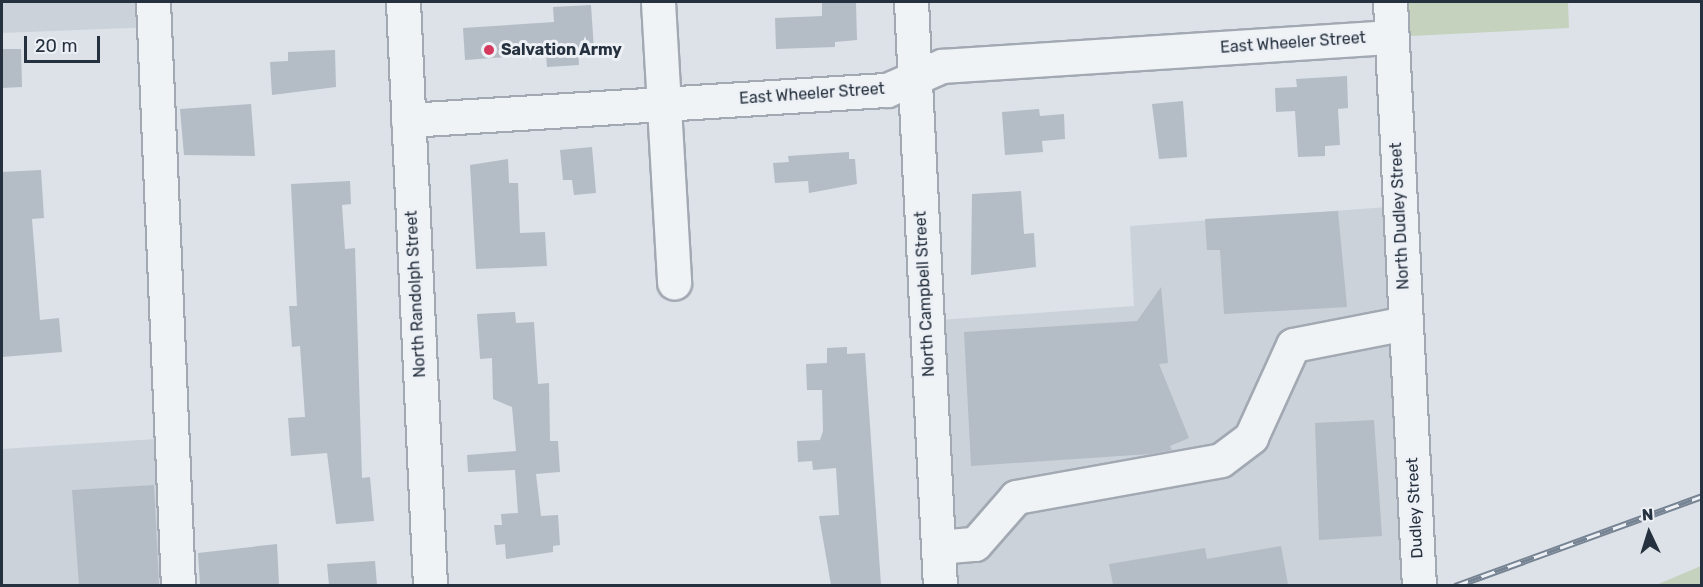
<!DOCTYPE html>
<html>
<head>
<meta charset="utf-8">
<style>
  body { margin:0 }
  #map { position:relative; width:1703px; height:587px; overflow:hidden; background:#dde2e8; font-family:Rubik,sans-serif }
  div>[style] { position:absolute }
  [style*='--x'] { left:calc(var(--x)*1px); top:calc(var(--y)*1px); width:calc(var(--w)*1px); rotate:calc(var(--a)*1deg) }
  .built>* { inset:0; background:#cbd2da }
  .green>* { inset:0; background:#c5d2be }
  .building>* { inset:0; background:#b4bcc5 }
  .roads { filter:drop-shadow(2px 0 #a2a9b2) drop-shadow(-2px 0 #a2a9b2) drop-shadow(0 2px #a2a9b2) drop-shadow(0 -2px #a2a9b2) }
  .minor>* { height:33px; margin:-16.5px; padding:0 16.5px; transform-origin:16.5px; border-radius:16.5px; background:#f0f3f6 }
  .rail>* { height:7px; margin-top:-3.5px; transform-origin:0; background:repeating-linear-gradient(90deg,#edf1f6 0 14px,#768392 0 28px); box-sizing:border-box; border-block:2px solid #768392 }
  .dots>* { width:16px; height:16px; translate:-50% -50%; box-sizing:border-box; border:3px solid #edf1f6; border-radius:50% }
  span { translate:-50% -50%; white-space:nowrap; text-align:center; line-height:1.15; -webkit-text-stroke:6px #edf1f6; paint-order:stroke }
  .street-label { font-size:16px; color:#26313f }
  .poi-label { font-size:16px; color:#26313f; font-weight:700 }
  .left { translate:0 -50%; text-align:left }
  .frame { position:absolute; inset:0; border:3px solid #26313f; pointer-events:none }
  .north { position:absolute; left:1619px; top:503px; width:60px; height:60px; -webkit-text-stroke:4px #edf1f6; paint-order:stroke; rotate:356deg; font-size:16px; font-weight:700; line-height:24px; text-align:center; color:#26313f }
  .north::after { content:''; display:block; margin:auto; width:21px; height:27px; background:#26313f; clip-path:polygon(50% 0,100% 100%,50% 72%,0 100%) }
  .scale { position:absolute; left:24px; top:36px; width:76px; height:27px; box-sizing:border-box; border:3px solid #26313f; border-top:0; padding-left:8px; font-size:18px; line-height:21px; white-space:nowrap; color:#26313f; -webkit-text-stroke:4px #edf1f6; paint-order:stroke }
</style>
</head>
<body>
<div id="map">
  <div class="built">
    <div style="clip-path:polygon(2px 2px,153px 2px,154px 27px,2px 33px)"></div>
    <div style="clip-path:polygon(1400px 206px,1419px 585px,938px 585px,926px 321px,1134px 306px,1130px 226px)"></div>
    <div style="clip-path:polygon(171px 438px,178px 585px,2px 586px,2px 449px)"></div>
  </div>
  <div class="green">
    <div style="clip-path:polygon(1390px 2px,1568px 2px,1569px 28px,1391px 37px)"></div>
    <div style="clip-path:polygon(1701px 566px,1701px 585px,1656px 585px)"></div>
  </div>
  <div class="building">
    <div style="clip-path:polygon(856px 2px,857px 40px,835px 42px,835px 47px,776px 49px,775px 18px,822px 16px,822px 3px)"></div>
    <div style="clip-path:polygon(591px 5px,594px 50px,578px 51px,579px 65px,547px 67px,546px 54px,465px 60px,463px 28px,554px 22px,553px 7px)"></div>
    <div style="clip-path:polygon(2px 49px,21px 49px,22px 87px,2px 88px)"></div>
    <div style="clip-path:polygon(335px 50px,336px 87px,272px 95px,270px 62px,288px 61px,288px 52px)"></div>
    <div style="clip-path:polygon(1347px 76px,1348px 108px,1338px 109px,1340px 145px,1325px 146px,1325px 156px,1298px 157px,1295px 111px,1276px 112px,1275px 88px,1297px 87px,1296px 79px)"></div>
    <div style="clip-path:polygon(1183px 101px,1187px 157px,1159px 159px,1152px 104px)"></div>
    <div style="clip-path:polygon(251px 104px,255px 156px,184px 155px,180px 109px)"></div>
    <div style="clip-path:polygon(1039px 109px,1040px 116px,1064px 114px,1065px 139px,1042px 141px,1043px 152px,1005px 155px,1002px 112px)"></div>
    <div style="clip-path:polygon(592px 147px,596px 193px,574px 195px,572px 180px,563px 180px,560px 150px)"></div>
    <div style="clip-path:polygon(849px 152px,849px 159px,855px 159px,857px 184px,809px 193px,808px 181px,775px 183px,773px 163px,789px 162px,788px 156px)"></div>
    <div style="clip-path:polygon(508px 159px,509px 183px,518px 183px,520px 233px,545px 232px,547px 266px,476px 269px,470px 165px)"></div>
    <div style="clip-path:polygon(41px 170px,44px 218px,32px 219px,40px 320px,59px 318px,62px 352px,2px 357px,2px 172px)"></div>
    <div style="clip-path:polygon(350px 181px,351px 204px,342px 205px,345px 249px,355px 248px,362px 478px,370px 477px,374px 521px,336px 524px,327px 453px,291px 456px,288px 418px,305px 417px,300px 346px,292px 347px,289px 306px,297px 306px,291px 184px)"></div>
    <div style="clip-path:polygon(1021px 191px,1024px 234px,1034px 233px,1036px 267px,971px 275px,972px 194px)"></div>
    <div style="clip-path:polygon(1338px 211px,1347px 307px,1224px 314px,1220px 250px,1207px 250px,1205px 219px)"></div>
    <div style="clip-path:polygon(1161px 287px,1168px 363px,1159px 364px,1189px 438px,1170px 446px,1172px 450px,1150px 454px,971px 466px,964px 332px,1137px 321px)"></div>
    <div style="clip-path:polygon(515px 312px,516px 323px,534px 322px,538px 384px,549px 383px,550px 441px,558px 441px,560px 472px,536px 474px,541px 516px,558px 515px,560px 545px,553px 546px,553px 552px,506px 559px,505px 544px,496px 545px,494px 525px,502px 525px,501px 514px,518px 513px,515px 470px,468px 472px,467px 455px,516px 451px,512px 407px,493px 399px,492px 358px,480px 359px,477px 314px)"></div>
    <div style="clip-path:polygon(847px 347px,847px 354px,865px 353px,881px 585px,831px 585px,819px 516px,839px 515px,836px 468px,813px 470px,812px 461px,798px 462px,797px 441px,820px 440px,823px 431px,822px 390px,807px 390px,806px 364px,827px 363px,827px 348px)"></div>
    <div style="clip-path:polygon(1374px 420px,1382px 536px,1319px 540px,1315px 423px)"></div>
    <div style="clip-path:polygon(154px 485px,159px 585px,79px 585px,72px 490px)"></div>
    <div style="clip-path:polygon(277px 544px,279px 585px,200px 585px,198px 553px)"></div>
    <div style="clip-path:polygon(1281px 546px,1288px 584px,1277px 585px,1113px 585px,1109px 564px,1205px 548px,1207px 559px)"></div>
    <div style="clip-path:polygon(375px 561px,377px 585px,329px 585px,327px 564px)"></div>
  </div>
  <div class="roads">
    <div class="minor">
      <div style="--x:153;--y:2;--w:585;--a:87.55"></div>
      <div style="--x:403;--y:2;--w:585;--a:87.35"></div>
      <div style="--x:658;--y:2;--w:281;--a:86.7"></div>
      <div style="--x:911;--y:2;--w:585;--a:87.16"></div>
      <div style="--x:1390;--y:2;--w:585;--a:87.16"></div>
      <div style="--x:408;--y:120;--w:480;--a:-3.6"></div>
      <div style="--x:887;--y:90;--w:60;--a:-23.6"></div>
      <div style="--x:942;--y:66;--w:450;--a:-3.7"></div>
      <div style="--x:938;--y:547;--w:37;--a:-5"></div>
      <div style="--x:975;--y:544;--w:62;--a:-48.9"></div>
      <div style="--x:1016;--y:497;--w:208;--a:-10.2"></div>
      <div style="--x:1221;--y:460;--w:38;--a:-37"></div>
      <div style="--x:1251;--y:437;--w:101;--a:-65.5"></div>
      <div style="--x:1293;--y:345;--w:115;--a:-11"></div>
    </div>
  </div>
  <div class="rail">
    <div style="--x:1455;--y:586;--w:263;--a:-20"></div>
  </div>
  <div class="dots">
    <div style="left:489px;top:50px;background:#d53a5e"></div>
  </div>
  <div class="street-label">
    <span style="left:1293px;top:43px;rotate:-4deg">East Wheeler Street</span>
    <span style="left:812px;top:94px;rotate:-4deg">East Wheeler Street</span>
    <span style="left:1400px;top:216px;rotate:-93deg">North Dudley Street</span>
    <span style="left:416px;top:294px;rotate:-93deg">North Randolph Street</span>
    <span style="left:925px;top:294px;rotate:-93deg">North Campbell Street</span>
    <span style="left:1415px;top:508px;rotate:-93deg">Dudley Street</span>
  </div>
  <div class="poi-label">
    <span class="left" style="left:501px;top:50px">Salvation Army</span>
  </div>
  <div class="frame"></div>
  <div class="north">N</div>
  <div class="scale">20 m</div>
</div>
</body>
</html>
